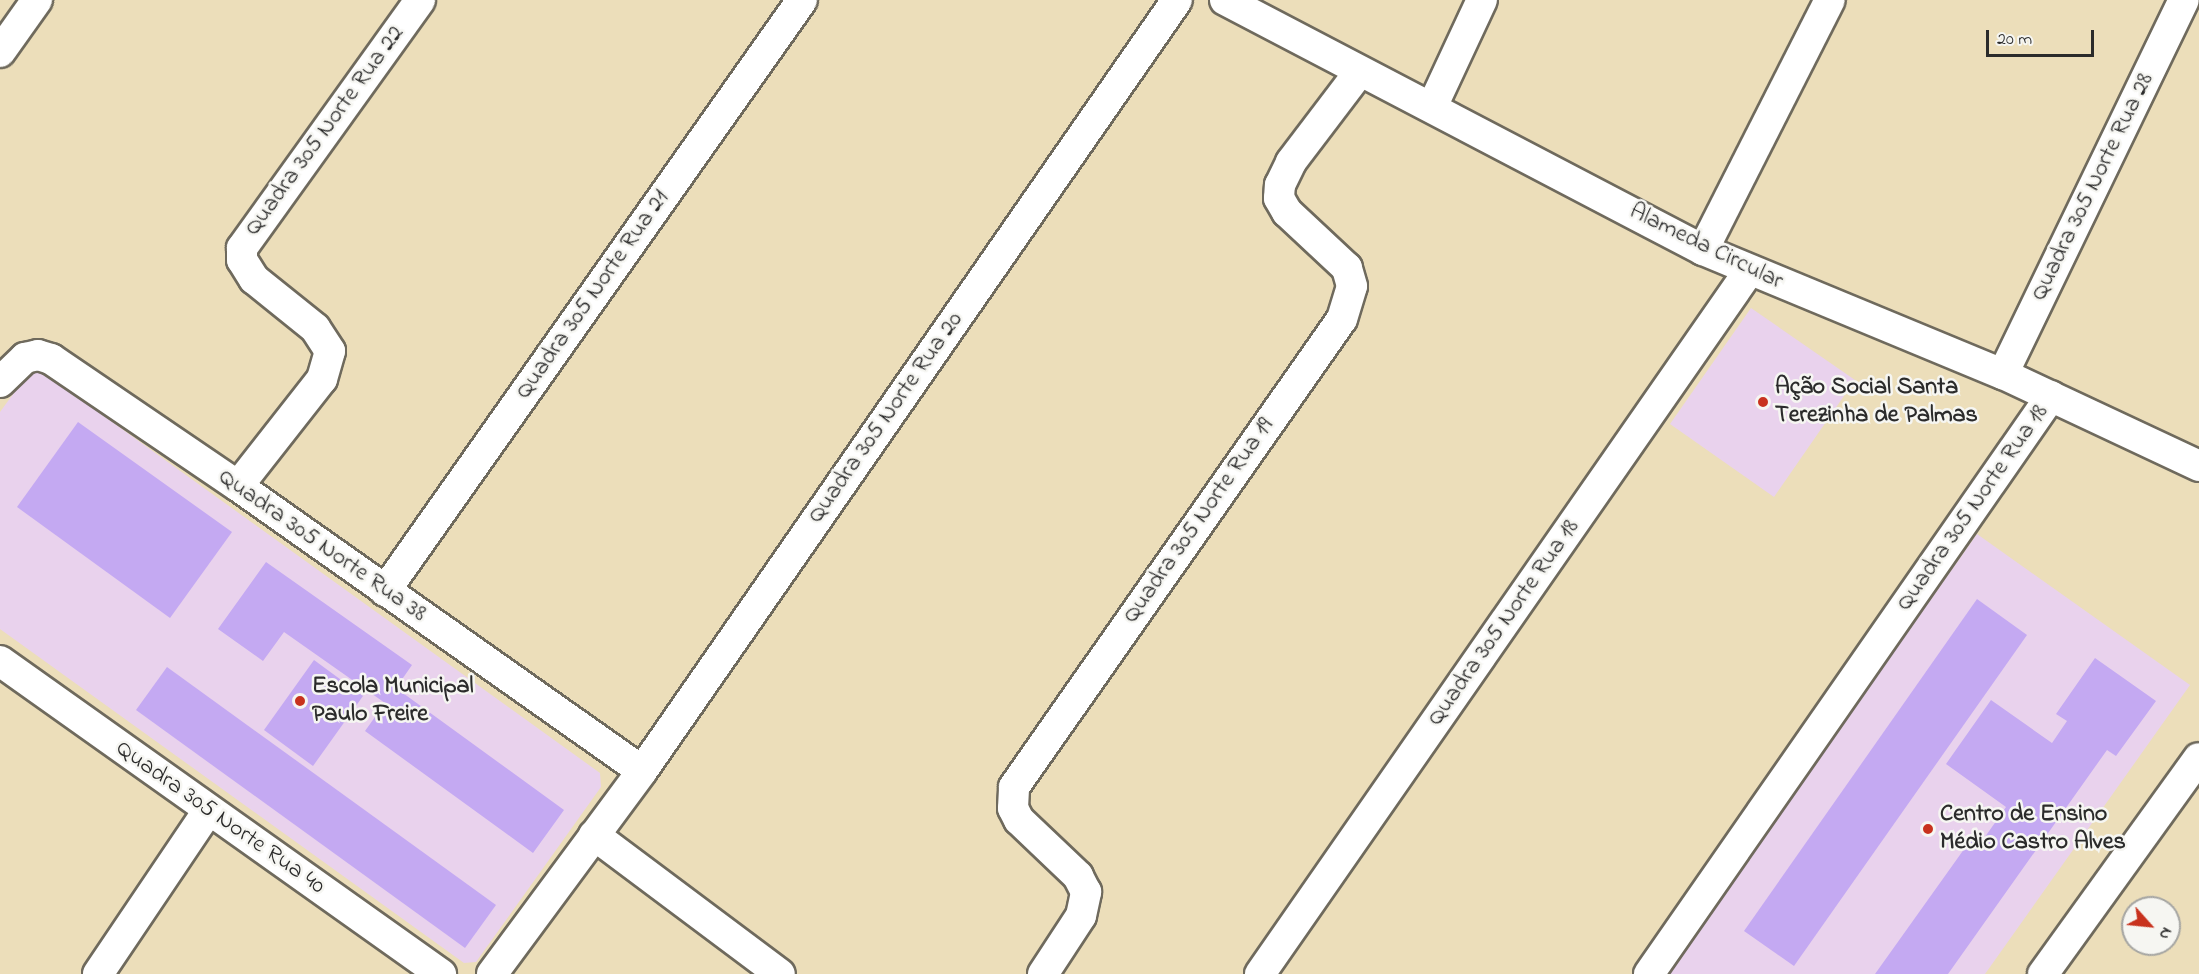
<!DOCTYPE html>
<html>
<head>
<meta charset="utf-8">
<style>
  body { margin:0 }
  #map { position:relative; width:2199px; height:974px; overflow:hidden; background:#ecdeba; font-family:"Indie Flower",sans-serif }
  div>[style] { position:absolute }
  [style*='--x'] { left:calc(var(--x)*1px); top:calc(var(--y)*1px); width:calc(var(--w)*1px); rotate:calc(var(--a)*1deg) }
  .built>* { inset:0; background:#e9d2ed }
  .building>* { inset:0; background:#c4a9f2 }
  .roads { filter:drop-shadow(2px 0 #6f6a5d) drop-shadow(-2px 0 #6f6a5d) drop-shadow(0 2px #6f6a5d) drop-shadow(0 -2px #6f6a5d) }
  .street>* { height:30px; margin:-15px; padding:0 15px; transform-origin:15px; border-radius:15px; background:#fff }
  .dots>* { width:16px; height:16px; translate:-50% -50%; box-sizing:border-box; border:3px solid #f6f6f2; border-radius:50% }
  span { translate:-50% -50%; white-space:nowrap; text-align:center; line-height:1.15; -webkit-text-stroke:5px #f6f6f2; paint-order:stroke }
  .street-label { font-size:24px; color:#2b2b2b }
  .poi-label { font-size:24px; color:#2b2b2b; font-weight:700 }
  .left { translate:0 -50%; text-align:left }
  .north { position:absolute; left:2121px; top:896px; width:60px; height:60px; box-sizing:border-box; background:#f6f6f2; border:2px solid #a5a5a2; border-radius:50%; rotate:117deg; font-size:16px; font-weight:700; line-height:24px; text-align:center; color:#2b2b2b }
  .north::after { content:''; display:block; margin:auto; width:21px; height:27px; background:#c8321e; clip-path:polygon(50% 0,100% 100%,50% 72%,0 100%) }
  .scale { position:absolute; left:1986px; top:30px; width:108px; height:27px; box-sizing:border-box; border:3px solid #2b2b2b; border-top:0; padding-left:8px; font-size:18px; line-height:21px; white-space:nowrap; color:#2b2b2b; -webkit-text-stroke:4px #f6f6f2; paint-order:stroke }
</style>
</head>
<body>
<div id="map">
  <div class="built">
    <div style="clip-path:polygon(1751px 308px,1855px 380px,1774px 497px,1670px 424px)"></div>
    <div style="clip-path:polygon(40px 370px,600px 773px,601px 787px,476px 962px,464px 963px,0 629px,0 412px,30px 371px)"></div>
    <div style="clip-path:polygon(1977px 534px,2190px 685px,1985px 974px,1666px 974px)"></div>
  </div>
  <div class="building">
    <div style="clip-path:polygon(78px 422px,232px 532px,170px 618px,17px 507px)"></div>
    <div style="clip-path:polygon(266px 562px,412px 665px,396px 688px,564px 810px,533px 853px,365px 731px,385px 703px,284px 632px,263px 661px,218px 629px)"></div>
    <div style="clip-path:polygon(1977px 599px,2027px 635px,1794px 966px,1744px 931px)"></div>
    <div style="clip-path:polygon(2095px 658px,2156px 701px,2116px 756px,2107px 750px,1948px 974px,1875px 974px,1972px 838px,1980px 844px,2006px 807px,1946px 764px,1991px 700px,2052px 743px,2067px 721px,2056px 714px)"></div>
    <div style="clip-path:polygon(314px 660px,363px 696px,313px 766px,264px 730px)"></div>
    <div style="clip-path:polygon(167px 667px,496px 905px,465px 948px,136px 710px)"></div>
  </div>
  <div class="roads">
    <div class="street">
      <div style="--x:1225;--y:0;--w:539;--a:27.61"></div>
      <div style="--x:1703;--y:250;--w:325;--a:22.5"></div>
      <div style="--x:2003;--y:374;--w:217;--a:25.1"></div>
      <div style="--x:0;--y:52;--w:64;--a:-54.6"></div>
      <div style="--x:1432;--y:107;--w:118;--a:-65"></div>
      <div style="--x:1703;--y:250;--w:280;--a:-63.1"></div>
      <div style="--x:2003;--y:374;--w:415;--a:-64.2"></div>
      <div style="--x:0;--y:382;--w:35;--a:-44"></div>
      <div style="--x:25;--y:358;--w:13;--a:-13"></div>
      <div style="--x:38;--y:355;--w:14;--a:17"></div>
      <div style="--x:51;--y:359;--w:226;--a:34.2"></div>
      <div style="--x:238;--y:486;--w:494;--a:35.2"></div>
      <div style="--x:238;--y:486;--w:136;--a:-51.9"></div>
      <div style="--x:322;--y:379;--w:29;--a:-74"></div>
      <div style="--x:330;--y:351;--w:27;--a:-123"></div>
      <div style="--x:315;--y:328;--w:78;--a:-141.2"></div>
      <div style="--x:254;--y:279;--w:22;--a:-122"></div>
      <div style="--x:242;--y:260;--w:12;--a:-90"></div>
      <div style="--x:242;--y:248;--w:305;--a:-54.3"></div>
      <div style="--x:385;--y:591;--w:723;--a:-54.79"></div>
      <div style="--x:0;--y:661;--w:541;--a:35.37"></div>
      <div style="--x:594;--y:835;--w:232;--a:36.8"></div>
      <div style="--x:98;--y:974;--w:197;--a:-56"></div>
      <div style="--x:492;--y:974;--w:252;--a:-53.5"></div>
      <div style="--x:642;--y:771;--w:938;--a:-55.24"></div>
      <div style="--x:1043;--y:974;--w:69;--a:-56.8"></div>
      <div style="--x:1081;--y:916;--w:25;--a:-78"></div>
      <div style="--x:1086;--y:892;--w:18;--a:-117"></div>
      <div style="--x:1078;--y:876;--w:81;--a:-136.5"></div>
      <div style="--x:1019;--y:820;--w:13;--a:-117"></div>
      <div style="--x:1013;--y:808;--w:21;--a:-87"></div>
      <div style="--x:1014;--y:787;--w:571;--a:-54.98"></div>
      <div style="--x:1342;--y:319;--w:34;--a:-73"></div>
      <div style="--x:1352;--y:286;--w:19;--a:-106"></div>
      <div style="--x:1347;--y:268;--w:82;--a:-137"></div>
      <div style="--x:1287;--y:212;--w:16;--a:-120"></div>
      <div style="--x:1279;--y:198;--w:13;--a:-86"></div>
      <div style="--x:1280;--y:185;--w:25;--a:-64"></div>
      <div style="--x:1291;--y:162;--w:114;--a:-52.8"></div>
      <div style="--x:1260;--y:974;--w:856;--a:-55.18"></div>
      <div style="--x:1649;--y:974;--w:704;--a:-55.18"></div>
      <div style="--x:2043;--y:974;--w:266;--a:-54.2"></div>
    </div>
  </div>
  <div class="dots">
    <div style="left:1763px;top:402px;background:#c8321e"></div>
    <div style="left:300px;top:701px;background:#c8321e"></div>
    <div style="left:1928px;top:829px;background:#c8321e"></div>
  </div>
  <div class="street-label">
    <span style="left:325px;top:131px;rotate:-54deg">Quadra 305 Norte Rua 22</span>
    <span style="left:2093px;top:187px;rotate:-64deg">Quadra 305 Norte Rua 28</span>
    <span style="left:1706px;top:247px;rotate:26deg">Alameda Circular</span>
    <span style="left:593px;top:295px;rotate:-55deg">Quadra 305 Norte Rua 21</span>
    <span style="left:886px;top:418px;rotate:-55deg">Quadra 305 Norte Rua 20</span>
    <span style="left:1973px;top:508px;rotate:-55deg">Quadra 305 Norte Rua 18</span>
    <span style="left:1199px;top:521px;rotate:-55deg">Quadra 305 Norte Rua 19</span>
    <span style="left:322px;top:546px;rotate:35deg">Quadra 305 Norte Rua 38</span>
    <span style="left:1504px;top:623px;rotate:-55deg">Quadra 305 Norte Rua 18</span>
    <span style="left:220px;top:818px;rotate:35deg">Quadra 305 Norte Rua 40</span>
  </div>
  <div class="poi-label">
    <span class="left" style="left:1775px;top:402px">Ação Social Santa<br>Terezinha de Palmas</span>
    <span class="left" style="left:312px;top:701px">Escola Municipal<br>Paulo Freire</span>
    <span class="left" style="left:1940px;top:829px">Centro de Ensino<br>Médio Castro Alves</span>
  </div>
  <div class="north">N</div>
  <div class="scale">20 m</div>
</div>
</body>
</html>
